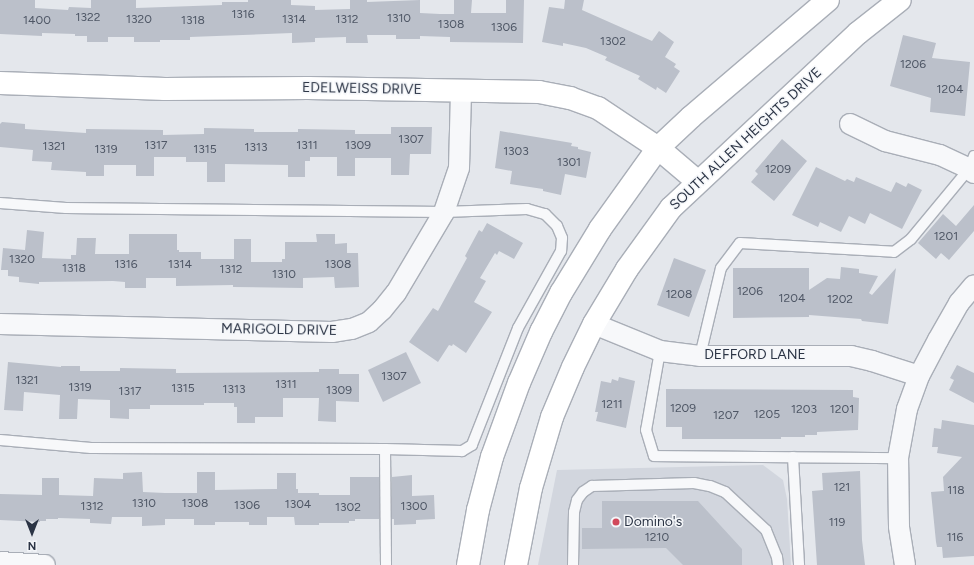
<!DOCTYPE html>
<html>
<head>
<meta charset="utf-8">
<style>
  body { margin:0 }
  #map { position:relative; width:974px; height:565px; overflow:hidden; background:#e4e7ec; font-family:Figtree,sans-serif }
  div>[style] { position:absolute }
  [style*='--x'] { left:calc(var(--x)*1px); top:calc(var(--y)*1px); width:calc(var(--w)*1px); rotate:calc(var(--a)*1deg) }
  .built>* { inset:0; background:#d2d6de }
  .building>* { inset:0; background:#bbc0ca }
  .roads { filter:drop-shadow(1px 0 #a9aeb7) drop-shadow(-1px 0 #a9aeb7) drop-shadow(0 1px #a9aeb7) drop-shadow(0 -1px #a9aeb7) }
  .lane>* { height:10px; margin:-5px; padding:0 5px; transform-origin:5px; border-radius:5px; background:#f7f8fa }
  .street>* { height:20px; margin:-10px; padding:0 10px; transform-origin:10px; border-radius:10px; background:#f7f8fa }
  .secondary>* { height:22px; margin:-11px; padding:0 11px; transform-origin:11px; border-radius:11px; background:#fff }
  .dots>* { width:11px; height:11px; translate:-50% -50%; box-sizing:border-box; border:2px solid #f4f6f9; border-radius:50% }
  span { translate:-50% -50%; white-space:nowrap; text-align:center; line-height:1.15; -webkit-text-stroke:3px #f4f6f9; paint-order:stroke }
  .number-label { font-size:12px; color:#4f5766 }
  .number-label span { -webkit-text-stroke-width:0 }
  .street-label { font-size:14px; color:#2b3445 }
  .poi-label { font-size:14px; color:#2b3445 }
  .left { translate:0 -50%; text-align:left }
  .north { position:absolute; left:12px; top:513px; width:40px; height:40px; -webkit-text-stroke:3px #f4f6f9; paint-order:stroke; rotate:180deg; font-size:11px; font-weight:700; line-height:16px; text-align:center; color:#2b3445 }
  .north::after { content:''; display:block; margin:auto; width:14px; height:18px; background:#2b3445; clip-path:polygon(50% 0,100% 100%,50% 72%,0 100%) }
</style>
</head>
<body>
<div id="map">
  <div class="built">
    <div style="clip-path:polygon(763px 465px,783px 480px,787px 499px,791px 565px,538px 565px,557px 470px)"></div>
  </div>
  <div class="building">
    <div style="clip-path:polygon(0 0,35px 0,35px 8px,68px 10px,69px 7px,91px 8px,91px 0,136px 0,136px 8px,222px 5px,222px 2px,248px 2px,248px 0,291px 0,291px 5px,315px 6px,315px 10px,350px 9px,350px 0,367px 0,367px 2px,420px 0,420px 13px,440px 14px,454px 14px,454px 0,472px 0,471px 13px,506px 13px,506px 0,524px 0,523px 43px,450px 42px,450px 37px,420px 36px,420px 39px,396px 39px,396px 35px,367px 35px,368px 43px,346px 43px,346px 37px,315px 38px,315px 42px,292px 43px,292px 33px,190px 37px,190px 40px,160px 40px,160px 42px,134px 42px,134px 37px,108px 37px,108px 42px,87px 42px,87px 36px,75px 36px,75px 34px,42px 33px,42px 36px,0 34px)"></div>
    <div style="clip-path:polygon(565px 0,584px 0,582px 10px,652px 41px,659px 31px,674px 42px,665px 57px,676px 64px,674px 67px,680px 71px,666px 93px,657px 87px,656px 90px,638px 79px,640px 76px,605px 60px,607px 57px,586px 48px,563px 43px,563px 46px,542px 42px,549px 7px,564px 9px)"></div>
    <div style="clip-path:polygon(903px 35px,936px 43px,932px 58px,970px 62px,965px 116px,930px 112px,931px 98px,890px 86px)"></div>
    <div style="clip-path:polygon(2px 122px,25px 124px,25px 129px,86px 133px,86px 129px,163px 130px,163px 135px,204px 134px,204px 128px,254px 129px,254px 132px,298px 132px,298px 129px,355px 130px,355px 134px,391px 134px,391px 127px,432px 127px,431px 154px,410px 154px,409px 175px,391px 175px,391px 158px,355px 158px,355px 176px,337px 176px,337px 157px,310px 157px,310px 161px,305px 161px,305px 177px,288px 177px,288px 165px,225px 164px,225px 182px,207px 182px,207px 162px,186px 162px,186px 157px,154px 157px,154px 176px,136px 176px,136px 165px,104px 165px,104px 176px,86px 176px,86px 172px,51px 170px,52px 162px,32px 161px,33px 150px,0 147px,0 124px)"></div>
    <div style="clip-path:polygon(500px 131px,572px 143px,571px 146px,578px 147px,578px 149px,591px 152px,586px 178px,565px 174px,561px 195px,543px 191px,543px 189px,510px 184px,512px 171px,495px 168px)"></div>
    <div style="clip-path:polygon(782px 139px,807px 161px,774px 201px,751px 182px,758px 174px,755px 171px)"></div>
    <div style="clip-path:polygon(816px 167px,845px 181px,847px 179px,854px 182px,856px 177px,891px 192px,896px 182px,906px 187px,908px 183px,922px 190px,902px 229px,870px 213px,865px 224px,849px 216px,841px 232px,820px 222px,818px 227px,792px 215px)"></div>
    <div style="clip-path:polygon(974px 205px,974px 231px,949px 260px,941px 253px,936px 259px,918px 243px,943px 214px,956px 226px)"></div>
    <div style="clip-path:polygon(487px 223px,523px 243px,514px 259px,499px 251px,497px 255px,495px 253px,480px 278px,486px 281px,474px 302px,492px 312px,466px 353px,453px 344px,452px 346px,449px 345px,438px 362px,409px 342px,433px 308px,438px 311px,467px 258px,465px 256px,479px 230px,482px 232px)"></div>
    <div style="clip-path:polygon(27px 230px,44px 232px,42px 258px,71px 259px,71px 255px,76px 255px,77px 238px,96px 238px,95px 254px,129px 254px,129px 234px,177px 234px,177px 250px,179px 250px,179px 252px,201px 252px,201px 259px,234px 259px,234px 239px,251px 239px,251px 262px,282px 262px,282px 259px,285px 259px,285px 242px,317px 242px,316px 234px,335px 234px,335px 244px,347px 243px,347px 253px,358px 253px,359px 287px,335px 288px,334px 277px,303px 278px,303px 288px,233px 287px,233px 285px,176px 286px,176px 278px,146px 278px,146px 288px,125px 288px,125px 282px,113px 281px,39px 282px,39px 284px,19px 282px,19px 277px,8px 276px,8px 270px,1px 270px,3px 248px,25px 250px)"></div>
    <div style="clip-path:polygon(674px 258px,706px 270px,689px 317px,657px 305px)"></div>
    <div style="clip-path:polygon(841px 267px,859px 269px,859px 273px,878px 276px,869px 293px,872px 295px,896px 268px,888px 324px,862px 321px,861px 319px,809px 315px,809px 317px,733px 318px,733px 268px,809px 268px,809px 290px,827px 278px,840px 279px)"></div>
    <div style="clip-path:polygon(406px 352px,421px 383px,383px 402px,368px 370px)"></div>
    <div style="clip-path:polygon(8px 362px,61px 367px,61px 366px,80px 366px,80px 371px,120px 371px,120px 368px,176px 369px,176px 373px,319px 372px,319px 369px,339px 369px,339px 374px,359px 374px,359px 402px,336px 401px,336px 422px,318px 421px,319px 398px,283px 398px,283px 417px,255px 417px,255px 423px,237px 423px,237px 407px,234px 407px,234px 403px,204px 403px,204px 405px,150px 405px,150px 409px,129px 409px,129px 419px,110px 418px,110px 400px,78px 399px,77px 419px,59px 419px,60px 395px,24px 392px,23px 411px,4px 410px)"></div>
    <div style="clip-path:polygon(957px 365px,974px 373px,974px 403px,949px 390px,954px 380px,950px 378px)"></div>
    <div style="clip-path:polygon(619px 377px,635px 381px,626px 428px,596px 421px,598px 412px,595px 412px,601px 381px,611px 383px,612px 379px,618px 381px)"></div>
    <div style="clip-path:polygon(666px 389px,853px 390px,853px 397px,859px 398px,858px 430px,817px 432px,817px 435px,805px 435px,805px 437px,781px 437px,781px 439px,682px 439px,682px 427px,666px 427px)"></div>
    <div style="clip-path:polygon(942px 420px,974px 425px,974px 556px,943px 558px,942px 547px,937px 547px,936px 542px,931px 492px,944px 491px,943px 477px,962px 457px,937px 453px,938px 447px,932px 447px,934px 428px,941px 429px)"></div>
    <div style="clip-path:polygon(860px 471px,862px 540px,865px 565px,817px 565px,812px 491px,823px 490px,822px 473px)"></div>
    <div style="clip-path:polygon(142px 472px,143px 492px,165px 493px,197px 493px,197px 472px,215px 472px,215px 490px,277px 489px,277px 473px,296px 473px,296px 489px,298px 489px,298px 493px,319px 493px,319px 495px,350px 495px,350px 477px,379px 477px,379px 519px,355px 519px,355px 521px,349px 521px,349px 523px,319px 523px,319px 525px,295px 525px,294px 517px,267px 517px,267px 525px,249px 525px,249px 522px,215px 522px,215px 525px,194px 525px,194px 519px,165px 519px,165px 525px,142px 526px,142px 517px,112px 517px,111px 524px,90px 523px,90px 519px,58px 518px,58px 519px,46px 519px,46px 521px,40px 521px,40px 522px,0 520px,0 494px,42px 495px,42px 478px,59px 478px,59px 495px,93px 496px,94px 478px,123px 479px,123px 473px)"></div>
    <div style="clip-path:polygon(412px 475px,412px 496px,434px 495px,435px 519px,416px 520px,416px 524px,394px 525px,394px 519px,392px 519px,392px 477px)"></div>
    <div style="clip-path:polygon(602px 501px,698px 501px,742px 549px,742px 565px,683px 565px,666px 548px,582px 549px,582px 528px,602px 528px)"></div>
  </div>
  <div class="roads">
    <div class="lane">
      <div style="--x:0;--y:203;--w:66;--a:4.3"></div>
      <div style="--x:66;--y:208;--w:378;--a:0.6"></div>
      <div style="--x:444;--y:212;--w:83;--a:-2.1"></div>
      <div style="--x:527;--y:209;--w:19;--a:16"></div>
      <div style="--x:545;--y:214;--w:17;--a:45"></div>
      <div style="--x:557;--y:226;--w:13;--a:67"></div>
      <div style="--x:562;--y:238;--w:13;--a:94"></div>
      <div style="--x:561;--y:251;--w:88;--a:119.2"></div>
      <div style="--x:518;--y:328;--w:126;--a:111.5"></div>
      <div style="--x:472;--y:445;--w:12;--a:149"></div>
      <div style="--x:462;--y:451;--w:77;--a:-178.5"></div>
      <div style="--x:385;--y:449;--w:294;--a:-179.8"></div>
      <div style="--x:91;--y:448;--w:91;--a:-175"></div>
      <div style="--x:660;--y:351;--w:80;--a:100"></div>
      <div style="--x:646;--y:430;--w:27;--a:73"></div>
      <div style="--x:654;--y:456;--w:244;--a:0.5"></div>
      <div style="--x:700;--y:356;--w:90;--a:-76.6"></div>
      <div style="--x:721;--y:268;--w:31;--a:-53"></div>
      <div style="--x:740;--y:243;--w:154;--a:3.3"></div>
      <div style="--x:894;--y:252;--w:21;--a:-37"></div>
      <div style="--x:911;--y:239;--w:91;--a:-50.4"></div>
      <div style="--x:969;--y:169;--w:14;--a:-69"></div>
      <div style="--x:385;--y:449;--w:116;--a:89.5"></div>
      <div style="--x:793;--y:457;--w:108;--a:86.8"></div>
      <div style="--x:573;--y:565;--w:53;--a:-88.9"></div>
      <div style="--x:574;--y:512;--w:12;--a:-76"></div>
      <div style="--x:577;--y:500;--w:10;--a:-53"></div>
      <div style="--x:583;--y:492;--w:11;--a:-34"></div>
      <div style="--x:592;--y:486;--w:102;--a:-1.7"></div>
      <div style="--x:694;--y:483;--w:16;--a:11"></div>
      <div style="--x:710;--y:486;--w:16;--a:22"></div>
      <div style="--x:725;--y:492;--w:56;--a:42.8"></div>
      <div style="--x:766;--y:530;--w:29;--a:68"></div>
      <div style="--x:777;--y:557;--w:8;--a:83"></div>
    </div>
    <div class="street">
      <div style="--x:850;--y:124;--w:39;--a:26"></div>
      <div style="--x:885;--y:141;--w:57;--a:14.3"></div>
      <div style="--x:940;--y:155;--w:29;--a:25"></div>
      <div style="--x:966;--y:167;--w:10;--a:37"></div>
      <div style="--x:0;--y:324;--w:332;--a:1.4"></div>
      <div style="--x:332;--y:332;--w:20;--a:-9"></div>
      <div style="--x:352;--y:329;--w:18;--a:-22"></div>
      <div style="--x:369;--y:322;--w:18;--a:-43"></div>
      <div style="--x:382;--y:310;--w:22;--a:-51"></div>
      <div style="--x:396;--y:293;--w:94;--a:-59.3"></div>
      <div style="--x:444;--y:212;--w:46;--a:-71.2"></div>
      <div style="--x:459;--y:168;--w:78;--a:-88.5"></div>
      <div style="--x:594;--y:324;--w:71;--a:22.2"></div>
      <div style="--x:660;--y:351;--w:40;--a:7.1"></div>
      <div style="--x:700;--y:356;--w:151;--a:0"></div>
      <div style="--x:851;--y:356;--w:22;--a:13"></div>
      <div style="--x:872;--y:361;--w:49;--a:17.7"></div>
      <div style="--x:0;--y:562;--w:45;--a:3.8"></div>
      <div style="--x:905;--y:565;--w:39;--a:-99"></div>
      <div style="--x:899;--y:526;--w:68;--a:-90.8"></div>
      <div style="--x:898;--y:458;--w:50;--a:-79.6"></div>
      <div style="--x:907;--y:409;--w:35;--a:-70"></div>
      <div style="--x:919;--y:376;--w:41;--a:-62.2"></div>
      <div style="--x:938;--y:340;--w:43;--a:-60.4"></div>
      <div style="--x:959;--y:303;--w:23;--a:-50"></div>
    </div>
    <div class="secondary">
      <div style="--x:0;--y:83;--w:165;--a:2.1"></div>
      <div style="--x:165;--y:89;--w:143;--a:-0.4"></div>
      <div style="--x:308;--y:88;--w:231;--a:1"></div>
      <div style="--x:539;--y:92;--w:32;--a:11"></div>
      <div style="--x:570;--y:98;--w:30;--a:20"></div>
      <div style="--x:598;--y:108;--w:72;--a:33.7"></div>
      <div style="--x:658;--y:148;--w:52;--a:40.4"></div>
      <div style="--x:468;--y:565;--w:56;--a:-79.7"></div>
      <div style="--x:478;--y:510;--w:55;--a:-75.2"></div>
      <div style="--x:492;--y:457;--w:79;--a:-70"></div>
      <div style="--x:519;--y:383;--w:56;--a:-66.7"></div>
      <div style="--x:541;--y:332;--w:44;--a:-62.9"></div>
      <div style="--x:561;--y:293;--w:75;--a:-58.6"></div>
      <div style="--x:600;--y:229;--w:100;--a:-54.4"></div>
      <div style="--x:658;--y:148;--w:45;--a:-43.2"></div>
      <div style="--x:691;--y:117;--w:180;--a:-40.5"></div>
      <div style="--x:516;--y:565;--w:78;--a:-79"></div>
      <div style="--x:531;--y:488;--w:74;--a:-73.5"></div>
      <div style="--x:552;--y:417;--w:54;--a:-67.2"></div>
      <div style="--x:573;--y:367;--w:48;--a:-64"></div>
      <div style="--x:594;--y:324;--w:64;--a:-59"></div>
      <div style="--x:627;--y:269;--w:75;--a:-54.2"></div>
      <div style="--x:671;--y:208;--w:256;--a:-43.1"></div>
      <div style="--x:858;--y:33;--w:53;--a:-38.2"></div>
    </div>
  </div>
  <div class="dots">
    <div style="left:616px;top:522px;background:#d1495b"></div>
  </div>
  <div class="number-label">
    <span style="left:243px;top:15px">1316</span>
    <span style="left:88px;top:18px">1322</span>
    <span style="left:399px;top:19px">1310</span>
    <span style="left:139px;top:20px">1320</span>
    <span style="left:294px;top:20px">1314</span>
    <span style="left:347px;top:20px">1312</span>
    <span style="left:37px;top:21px">1400</span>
    <span style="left:193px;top:21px">1318</span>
    <span style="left:451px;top:25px">1308</span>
    <span style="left:504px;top:28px">1306</span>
    <span style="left:613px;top:42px">1302</span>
    <span style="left:913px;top:65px">1206</span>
    <span style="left:950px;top:90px">1204</span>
    <span style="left:411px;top:140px">1307</span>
    <span style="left:156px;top:146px">1317</span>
    <span style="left:307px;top:146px">1311</span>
    <span style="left:358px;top:146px">1309</span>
    <span style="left:54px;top:147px">1321</span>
    <span style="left:256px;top:148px">1313</span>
    <span style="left:106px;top:150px">1319</span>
    <span style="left:205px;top:150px">1315</span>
    <span style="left:516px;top:152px">1303</span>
    <span style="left:569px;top:163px">1301</span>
    <span style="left:778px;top:170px">1209</span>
    <span style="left:946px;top:237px">1201</span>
    <span style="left:22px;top:260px">1320</span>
    <span style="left:126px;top:265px">1316</span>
    <span style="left:180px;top:265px">1314</span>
    <span style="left:338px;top:265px">1308</span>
    <span style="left:74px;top:269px">1318</span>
    <span style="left:231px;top:270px">1312</span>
    <span style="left:284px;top:275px">1310</span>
    <span style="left:750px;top:292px">1206</span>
    <span style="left:679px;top:295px">1208</span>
    <span style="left:792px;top:299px">1204</span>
    <span style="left:840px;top:300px">1202</span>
    <span style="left:394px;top:377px">1307</span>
    <span style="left:27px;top:381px">1321</span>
    <span style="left:286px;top:385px">1311</span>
    <span style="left:80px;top:388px">1319</span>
    <span style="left:183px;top:389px">1315</span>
    <span style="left:234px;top:390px">1313</span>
    <span style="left:339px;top:391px">1309</span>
    <span style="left:130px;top:392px">1317</span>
    <span style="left:612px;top:405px">1211</span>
    <span style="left:683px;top:409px">1209</span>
    <span style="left:804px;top:410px">1203</span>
    <span style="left:842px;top:410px">1201</span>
    <span style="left:767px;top:415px">1205</span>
    <span style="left:726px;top:416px">1207</span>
    <span style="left:842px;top:488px">121</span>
    <span style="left:956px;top:491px">118</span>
    <span style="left:144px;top:504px">1310</span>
    <span style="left:195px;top:504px">1308</span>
    <span style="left:298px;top:505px">1304</span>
    <span style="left:247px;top:506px">1306</span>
    <span style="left:92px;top:507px">1312</span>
    <span style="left:414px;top:507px">1300</span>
    <span style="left:348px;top:508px">1302</span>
    <span style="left:837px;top:523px">119</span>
    <span style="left:657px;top:538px">1210</span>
    <span style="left:955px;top:538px">116</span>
  </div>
  <div class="street-label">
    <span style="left:362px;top:89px;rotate:1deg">EDELWEISS DRIVE</span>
    <span style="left:746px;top:139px;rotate:-43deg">SOUTH ALLEN HEIGHTS DRIVE</span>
    <span style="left:279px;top:330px;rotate:1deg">MARIGOLD DRIVE</span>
    <span style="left:755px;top:355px">DEFFORD LANE</span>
  </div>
  <div class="poi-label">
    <span class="left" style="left:624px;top:522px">Domino's</span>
  </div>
  <div class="north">N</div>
</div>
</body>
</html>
